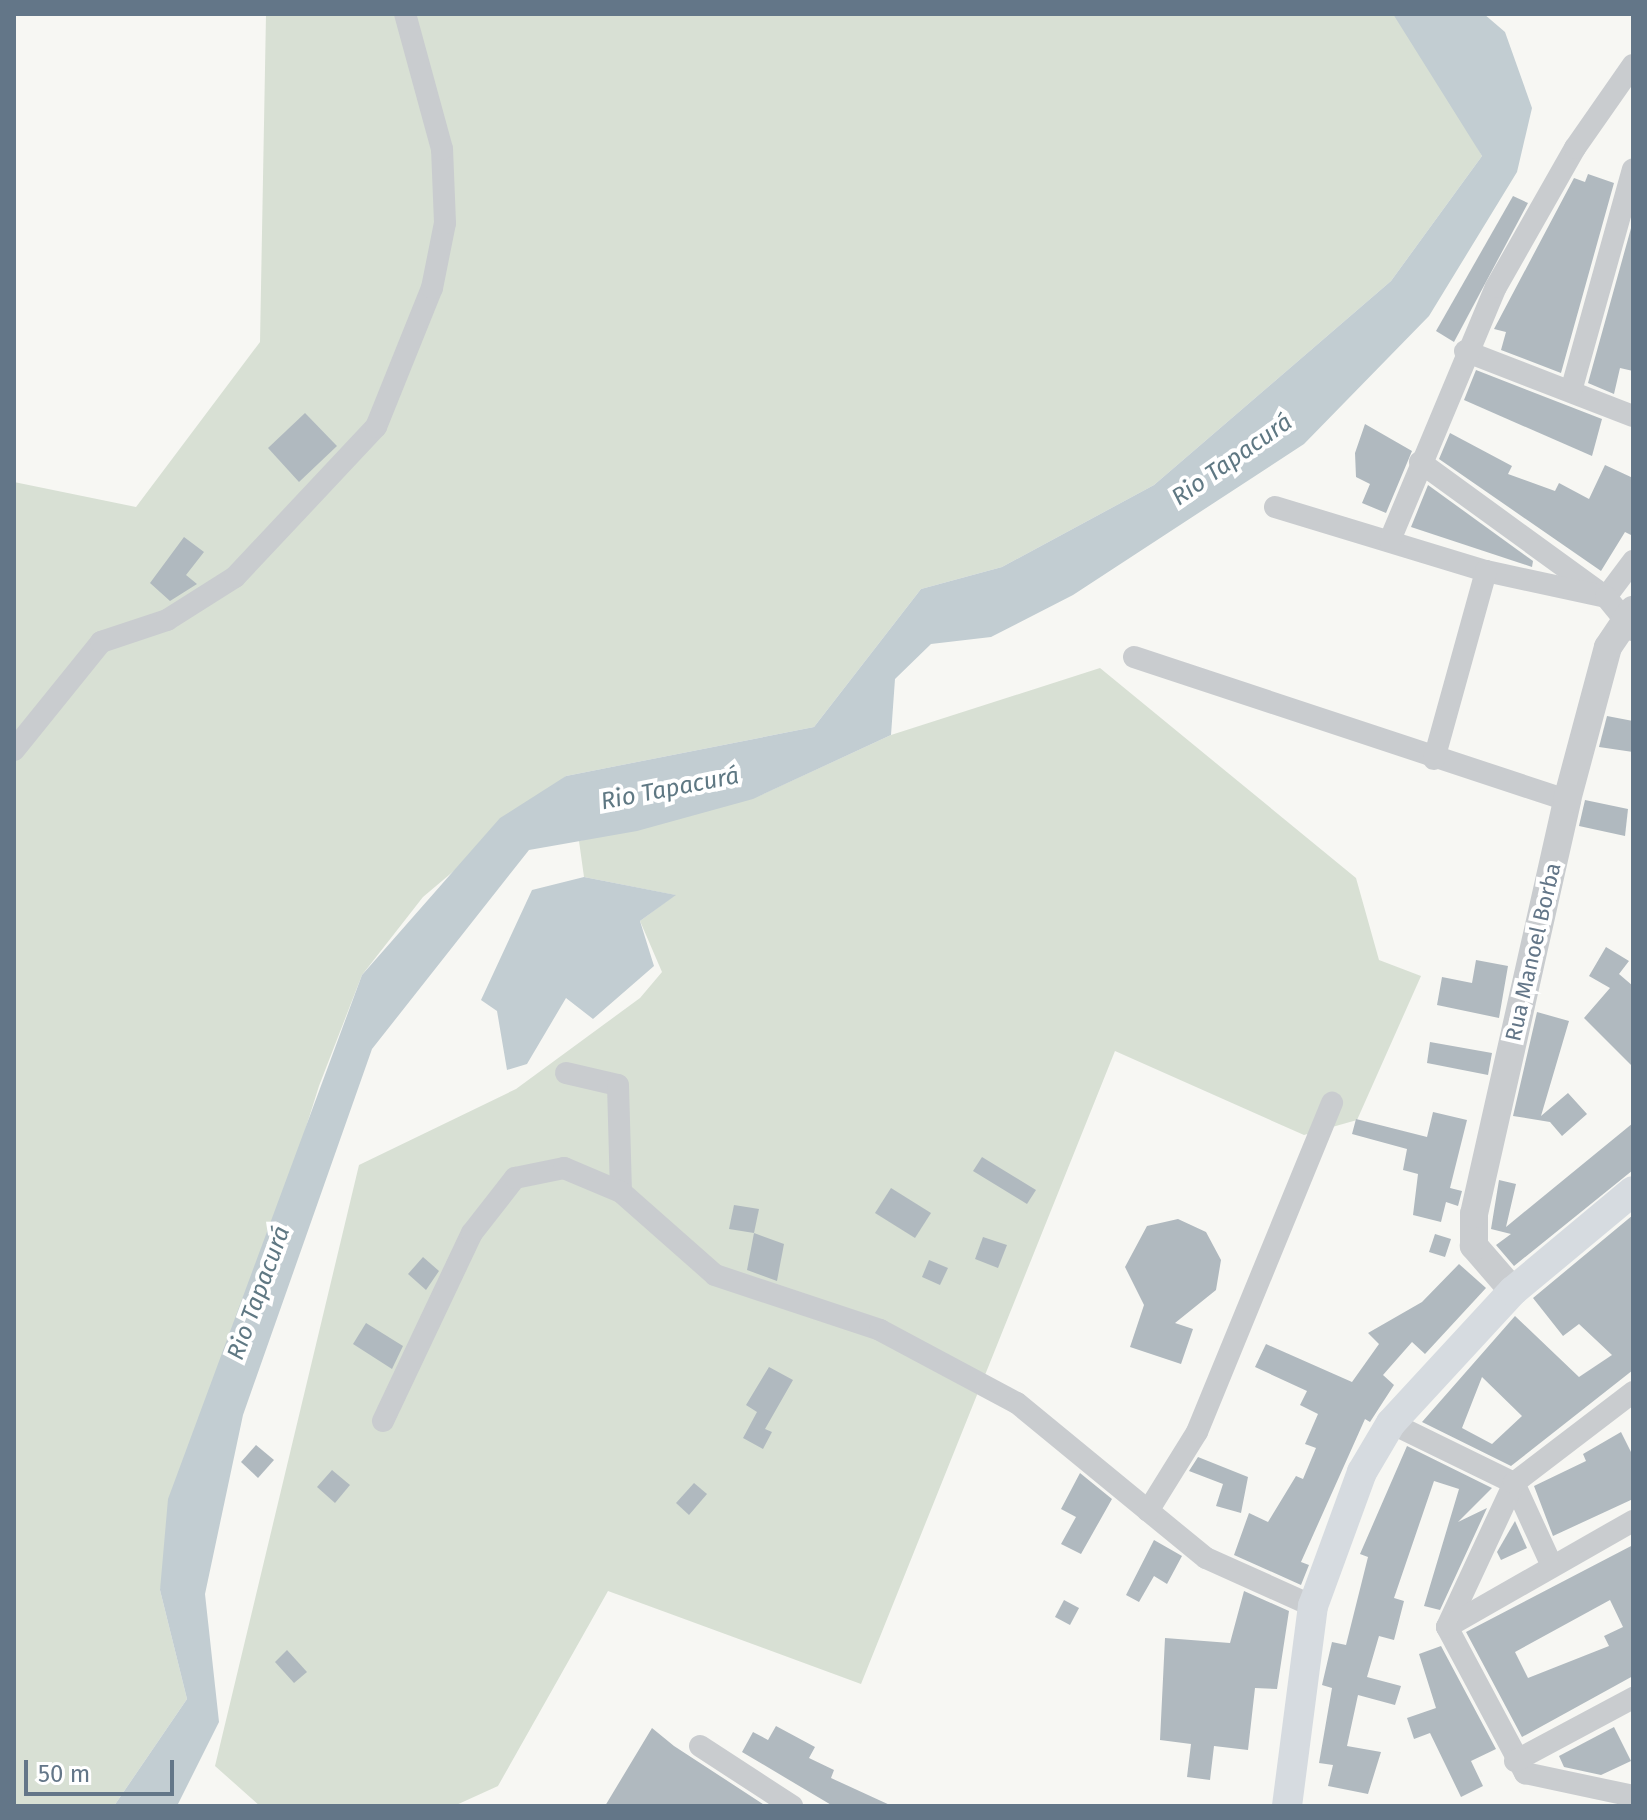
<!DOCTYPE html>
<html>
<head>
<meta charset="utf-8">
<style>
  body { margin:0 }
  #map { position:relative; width:1647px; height:1820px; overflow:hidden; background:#f7f7f3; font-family:"Fira Sans",sans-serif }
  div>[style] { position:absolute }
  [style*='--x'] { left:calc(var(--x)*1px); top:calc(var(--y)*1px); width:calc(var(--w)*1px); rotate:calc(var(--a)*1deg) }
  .green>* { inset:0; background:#d8e0d4 }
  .water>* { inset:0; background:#c2cdd2 }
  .building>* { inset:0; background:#b0b9bf }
  .minor>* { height:22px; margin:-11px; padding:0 11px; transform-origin:11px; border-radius:11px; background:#c9cccf }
  .tertiary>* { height:28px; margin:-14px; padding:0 14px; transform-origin:14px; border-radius:14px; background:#c9cccf }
  .secondary>* { height:30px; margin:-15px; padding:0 15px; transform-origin:15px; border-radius:15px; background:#d6dbe0 }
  span { translate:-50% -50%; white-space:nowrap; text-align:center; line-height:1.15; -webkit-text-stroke:8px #fff; paint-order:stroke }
  .street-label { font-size:22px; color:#637688 }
  .water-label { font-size:24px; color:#5f7883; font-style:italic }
  .frame { position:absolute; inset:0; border:16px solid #637688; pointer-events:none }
  .scale { position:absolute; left:24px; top:1760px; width:150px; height:36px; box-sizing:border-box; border:4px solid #637688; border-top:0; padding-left:10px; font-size:24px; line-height:28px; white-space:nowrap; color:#637688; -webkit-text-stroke:6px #fff; paint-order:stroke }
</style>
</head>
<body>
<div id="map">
  <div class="green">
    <div style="clip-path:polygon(266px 14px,1403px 14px,1482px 156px,1391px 281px,1154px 485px,1002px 567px,921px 589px,814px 727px,566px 776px,423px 897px,362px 975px,319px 1086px,160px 1590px,187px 1699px,114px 1806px,14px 1806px,14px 482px,136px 507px,260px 342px)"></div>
    <div style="clip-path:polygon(1100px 668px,1356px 878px,1379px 960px,1421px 976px,1357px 1120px,1304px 1135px,1115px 1051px,861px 1684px,608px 1591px,498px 1786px,454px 1806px,260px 1806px,215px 1766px,359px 1165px,516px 1089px,640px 998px,662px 972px,640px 921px,675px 895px,584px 877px,579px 841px,759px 796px,891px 735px)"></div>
  </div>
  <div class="water">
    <div style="clip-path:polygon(1393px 14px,1484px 14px,1505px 32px,1532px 108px,1517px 172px,1429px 316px,1304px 444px,1073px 595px,991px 637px,931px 644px,895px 679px,891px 735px,753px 799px,637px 831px,529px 850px,372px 1049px,243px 1415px,205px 1594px,219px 1722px,177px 1806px,114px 1806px,187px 1699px,160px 1590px,168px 1499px,362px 975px,500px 818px,566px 776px,814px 727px,921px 589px,1002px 567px,1154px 485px,1391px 281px,1482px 156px)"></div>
    <div style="clip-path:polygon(584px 877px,676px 895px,640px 921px,654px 966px,593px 1019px,566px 998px,527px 1064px,507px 1070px,497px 1011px,481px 1000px,532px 890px)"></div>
  </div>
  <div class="building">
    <div style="clip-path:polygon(1588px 174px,1614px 183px,1561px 373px,1501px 350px,1506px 332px,1494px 329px,1574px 178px,1585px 182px)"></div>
    <div style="clip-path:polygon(1513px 196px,1528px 203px,1454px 342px,1436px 331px)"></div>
    <div style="clip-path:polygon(1633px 221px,1633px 371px,1620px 368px,1614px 394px,1588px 383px)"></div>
    <div style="clip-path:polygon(1476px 370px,1602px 419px,1592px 456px,1464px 400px)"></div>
    <div style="clip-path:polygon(305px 413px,337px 446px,299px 482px,268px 448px)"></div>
    <div style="clip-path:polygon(1365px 424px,1412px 451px,1386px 513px,1362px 503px,1370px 484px,1356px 477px,1355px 453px)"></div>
    <div style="clip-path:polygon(1450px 433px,1512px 466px,1508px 474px,1555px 491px,1559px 483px,1589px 499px,1605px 465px,1633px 478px,1633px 536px,1625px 532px,1601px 571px,1439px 459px)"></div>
    <div style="clip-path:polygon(1428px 485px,1533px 561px,1532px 567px,1411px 527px)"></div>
    <div style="clip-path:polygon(184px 537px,204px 552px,186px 575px,197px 584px,170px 601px,150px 583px)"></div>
    <div style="clip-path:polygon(1607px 716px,1633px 721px,1633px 752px,1599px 747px)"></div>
    <div style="clip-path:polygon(1585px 800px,1628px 809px,1625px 836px,1579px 826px)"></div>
    <div style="clip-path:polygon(1606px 947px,1629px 961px,1619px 974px,1633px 986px,1633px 1067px,1584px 1018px,1610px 988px,1589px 976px)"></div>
    <div style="clip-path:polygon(1476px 960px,1508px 966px,1499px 1018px,1437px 1005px,1442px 977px,1472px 983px)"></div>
    <div style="clip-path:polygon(1537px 1012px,1569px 1021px,1541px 1116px,1568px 1093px,1587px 1114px,1562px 1136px,1550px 1122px,1513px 1116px)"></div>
    <div style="clip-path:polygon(1430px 1042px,1492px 1053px,1488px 1075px,1427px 1063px)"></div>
    <div style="clip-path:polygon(1433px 1112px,1467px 1120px,1450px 1188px,1462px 1191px,1458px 1206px,1446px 1202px,1441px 1222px,1413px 1215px,1418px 1174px,1403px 1170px,1407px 1149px,1352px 1134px,1356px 1119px,1427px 1137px)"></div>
    <div style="clip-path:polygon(1633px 1123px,1633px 1170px,1514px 1266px,1496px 1245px,1511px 1234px,1491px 1229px,1499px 1180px,1516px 1184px,1506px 1227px)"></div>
    <div style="clip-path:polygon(982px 1157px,1036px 1190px,1027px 1204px,973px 1171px)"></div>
    <div style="clip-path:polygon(891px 1188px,931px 1213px,915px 1238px,875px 1213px)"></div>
    <div style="clip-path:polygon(734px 1205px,759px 1209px,754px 1233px,729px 1229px)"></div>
    <div style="clip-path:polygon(evenodd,1633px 1215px,1633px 1370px,1511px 1466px,1422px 1422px,1515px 1316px,1579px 1377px,1612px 1355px,1579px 1324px,1563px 1336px,1533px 1298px,1633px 1215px,1482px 1377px,1522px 1416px,1492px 1444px,1462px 1428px,1482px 1377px)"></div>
    <div style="clip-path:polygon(1178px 1219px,1206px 1232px,1221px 1260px,1216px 1290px,1175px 1323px,1193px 1329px,1181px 1364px,1130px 1347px,1144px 1305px,1125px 1267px,1147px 1226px)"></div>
    <div style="clip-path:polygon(754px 1233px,784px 1244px,777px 1281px,747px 1270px)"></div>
    <div style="clip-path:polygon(1435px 1234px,1451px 1239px,1445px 1257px,1429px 1252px)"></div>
    <div style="clip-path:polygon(983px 1237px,1007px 1245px,998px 1268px,975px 1259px)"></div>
    <div style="clip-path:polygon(423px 1257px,439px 1271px,426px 1290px,408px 1274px)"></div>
    <div style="clip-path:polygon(929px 1260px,948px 1268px,940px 1285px,922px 1277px)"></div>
    <div style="clip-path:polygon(1459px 1264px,1486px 1288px,1425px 1354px,1412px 1342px,1383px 1375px,1394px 1385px,1370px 1422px,1365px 1419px,1301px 1562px,1309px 1565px,1301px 1585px,1234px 1555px,1249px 1513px,1268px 1522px,1296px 1476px,1303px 1479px,1316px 1448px,1305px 1444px,1318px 1414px,1300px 1405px,1307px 1391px,1255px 1367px,1266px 1344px,1352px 1382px,1379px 1344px,1368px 1333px,1422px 1302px)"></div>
    <div style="clip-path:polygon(366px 1323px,403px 1346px,392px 1369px,353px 1344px)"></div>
    <div style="clip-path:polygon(769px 1367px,793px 1380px,765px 1429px,772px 1432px,763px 1449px,743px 1438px,757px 1412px,746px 1405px)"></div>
    <div style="clip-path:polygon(1621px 1432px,1633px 1456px,1633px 1499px,1553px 1536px,1534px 1486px,1586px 1461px,1583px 1454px)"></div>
    <div style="clip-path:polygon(256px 1445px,274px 1460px,258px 1478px,241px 1462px)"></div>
    <div style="clip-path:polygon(1407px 1446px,1492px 1488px,1458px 1522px,1487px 1508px,1440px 1610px,1424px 1606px,1459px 1489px,1434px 1481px,1394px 1598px,1404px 1601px,1394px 1640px,1379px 1636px,1367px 1677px,1401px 1686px,1395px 1705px,1358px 1695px,1347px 1746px,1381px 1752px,1368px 1794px,1328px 1786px,1333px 1765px,1319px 1763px,1332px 1688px,1322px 1685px,1332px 1642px,1346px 1645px,1368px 1557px,1360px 1554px)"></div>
    <div style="clip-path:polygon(1198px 1457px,1248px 1477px,1241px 1513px,1216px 1506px,1223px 1484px,1189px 1471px)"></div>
    <div style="clip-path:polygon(332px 1470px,350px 1485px,335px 1503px,317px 1487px)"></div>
    <div style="clip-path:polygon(1080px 1473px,1112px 1499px,1081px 1554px,1061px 1544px,1076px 1517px,1061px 1509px)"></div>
    <div style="clip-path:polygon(694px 1483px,707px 1494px,689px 1515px,676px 1503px)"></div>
    <div style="clip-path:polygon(1515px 1521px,1527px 1548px,1501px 1560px,1497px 1552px)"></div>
    <div style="clip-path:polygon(1154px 1540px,1182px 1556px,1167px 1584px,1154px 1576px,1139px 1602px,1126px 1595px)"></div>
    <div style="clip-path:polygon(evenodd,1633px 1545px,1633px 1676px,1522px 1737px,1466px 1632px,1633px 1545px,1610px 1600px,1623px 1627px,1604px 1636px,1609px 1646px,1528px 1678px,1515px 1652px,1610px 1600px)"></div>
    <div style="clip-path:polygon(1244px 1591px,1289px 1611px,1277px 1689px,1255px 1688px,1248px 1750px,1214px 1746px,1210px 1780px,1187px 1777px,1191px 1744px,1160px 1740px,1165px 1638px,1230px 1643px)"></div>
    <div style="clip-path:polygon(1064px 1600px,1079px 1608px,1070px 1625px,1055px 1617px)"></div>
    <div style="clip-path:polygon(1441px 1646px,1496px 1749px,1471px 1761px,1483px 1786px,1461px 1797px,1430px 1733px,1414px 1739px,1407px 1718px,1436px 1708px,1419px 1654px)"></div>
    <div style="clip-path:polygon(287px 1650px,307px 1672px,294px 1683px,275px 1662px)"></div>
    <div style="clip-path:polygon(776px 1726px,815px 1747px,809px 1758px,834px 1770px,831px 1778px,892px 1806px,833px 1806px,742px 1752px,753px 1732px,768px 1740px)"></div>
    <div style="clip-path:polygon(1614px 1727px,1631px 1761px,1601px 1775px,1564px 1767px,1559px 1756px)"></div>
    <div style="clip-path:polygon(652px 1728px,674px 1746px,766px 1806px,605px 1806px)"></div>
  </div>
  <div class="minor">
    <div style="--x:1465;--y:351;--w:180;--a:21.2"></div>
    <div style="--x:1571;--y:391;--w:230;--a:-74.4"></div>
    <div style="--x:1420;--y:462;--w:230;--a:36"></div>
    <div style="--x:1606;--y:597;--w:45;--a:-53.1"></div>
    <div style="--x:1275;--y:507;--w:220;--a:16.9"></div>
    <div style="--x:1486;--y:571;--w:123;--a:12.2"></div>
    <div style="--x:1606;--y:597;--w:43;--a:50.7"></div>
    <div style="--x:1390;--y:540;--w:274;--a:-67.3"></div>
    <div style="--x:1496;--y:287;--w:160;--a:-60.4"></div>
    <div style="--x:1575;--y:148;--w:101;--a:-55.1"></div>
    <div style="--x:1134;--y:657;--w:456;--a:18.3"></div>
    <div style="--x:14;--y:750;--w:139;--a:-51.1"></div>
    <div style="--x:101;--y:642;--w:70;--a:-18.4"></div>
    <div style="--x:167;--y:620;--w:80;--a:-32.3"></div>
    <div style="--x:235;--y:577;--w:206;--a:-46.8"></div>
    <div style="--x:376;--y:427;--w:150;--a:-68.1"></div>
    <div style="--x:432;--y:288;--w:66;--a:-78.7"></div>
    <div style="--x:445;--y:223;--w:74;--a:-92.3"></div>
    <div style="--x:442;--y:149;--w:140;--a:-105.3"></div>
    <div style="--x:1434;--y:759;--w:195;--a:-74.5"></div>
    <div style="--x:566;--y:1073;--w:53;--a:13"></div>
    <div style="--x:618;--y:1085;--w:107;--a:88.4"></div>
    <div style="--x:621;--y:1192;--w:125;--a:41.4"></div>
    <div style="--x:715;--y:1275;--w:174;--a:18.4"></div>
    <div style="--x:880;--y:1330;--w:155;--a:28.1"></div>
    <div style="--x:1017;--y:1403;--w:244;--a:39.4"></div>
    <div style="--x:1206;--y:1558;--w:117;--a:24.2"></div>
    <div style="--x:383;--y:1421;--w:208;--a:-64.7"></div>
    <div style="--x:472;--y:1233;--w:70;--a:-52"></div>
    <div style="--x:515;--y:1178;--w:50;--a:-11.5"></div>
    <div style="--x:564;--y:1168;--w:62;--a:22.8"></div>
    <div style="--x:1391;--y:1423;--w:137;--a:26"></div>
    <div style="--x:1514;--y:1483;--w:89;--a:65.4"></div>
    <div style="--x:1148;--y:1511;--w:93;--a:-58.2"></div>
    <div style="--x:1197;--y:1432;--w:356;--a:-67.7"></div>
    <div style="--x:1447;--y:1627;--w:159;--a:-65"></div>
    <div style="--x:1514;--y:1483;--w:150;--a:-37.4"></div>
    <div style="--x:1447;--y:1627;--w:166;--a:61.9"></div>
    <div style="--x:1525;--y:1773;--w:110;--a:12"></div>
    <div style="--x:1447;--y:1627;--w:214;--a:-29.7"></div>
    <div style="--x:700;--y:1746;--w:110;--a:33.1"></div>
    <div style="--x:1515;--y:1761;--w:134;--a:-28.1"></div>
  </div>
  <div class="tertiary">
    <div style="--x:1513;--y:1291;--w:60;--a:-130.9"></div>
    <div style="--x:1474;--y:1246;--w:32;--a:-90"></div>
    <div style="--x:1474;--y:1214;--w:424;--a:-77.3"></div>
    <div style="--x:1567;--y:800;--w:158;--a:-75"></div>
    <div style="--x:1608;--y:647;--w:45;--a:-56"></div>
  </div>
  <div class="secondary">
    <div style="--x:1287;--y:1806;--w:202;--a:-82.6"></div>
    <div style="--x:1313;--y:1606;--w:143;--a:-69.9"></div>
    <div style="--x:1362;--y:1472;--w:57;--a:-59.4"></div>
    <div style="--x:1391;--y:1423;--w:180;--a:-47.3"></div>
    <div style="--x:1513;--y:1291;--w:156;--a:-39.8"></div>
  </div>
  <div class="street-label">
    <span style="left:1533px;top:952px;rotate:-77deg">Rua Manoel Borba</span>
  </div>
  <div class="water-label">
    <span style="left:1232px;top:460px;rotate:-35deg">Rio Tapacurá</span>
    <span style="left:670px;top:789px;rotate:-11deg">Rio Tapacurá</span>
    <span style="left:259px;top:1293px;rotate:-70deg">Rio Tapacurá</span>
  </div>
  <div class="frame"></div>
  <div class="scale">50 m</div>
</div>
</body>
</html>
